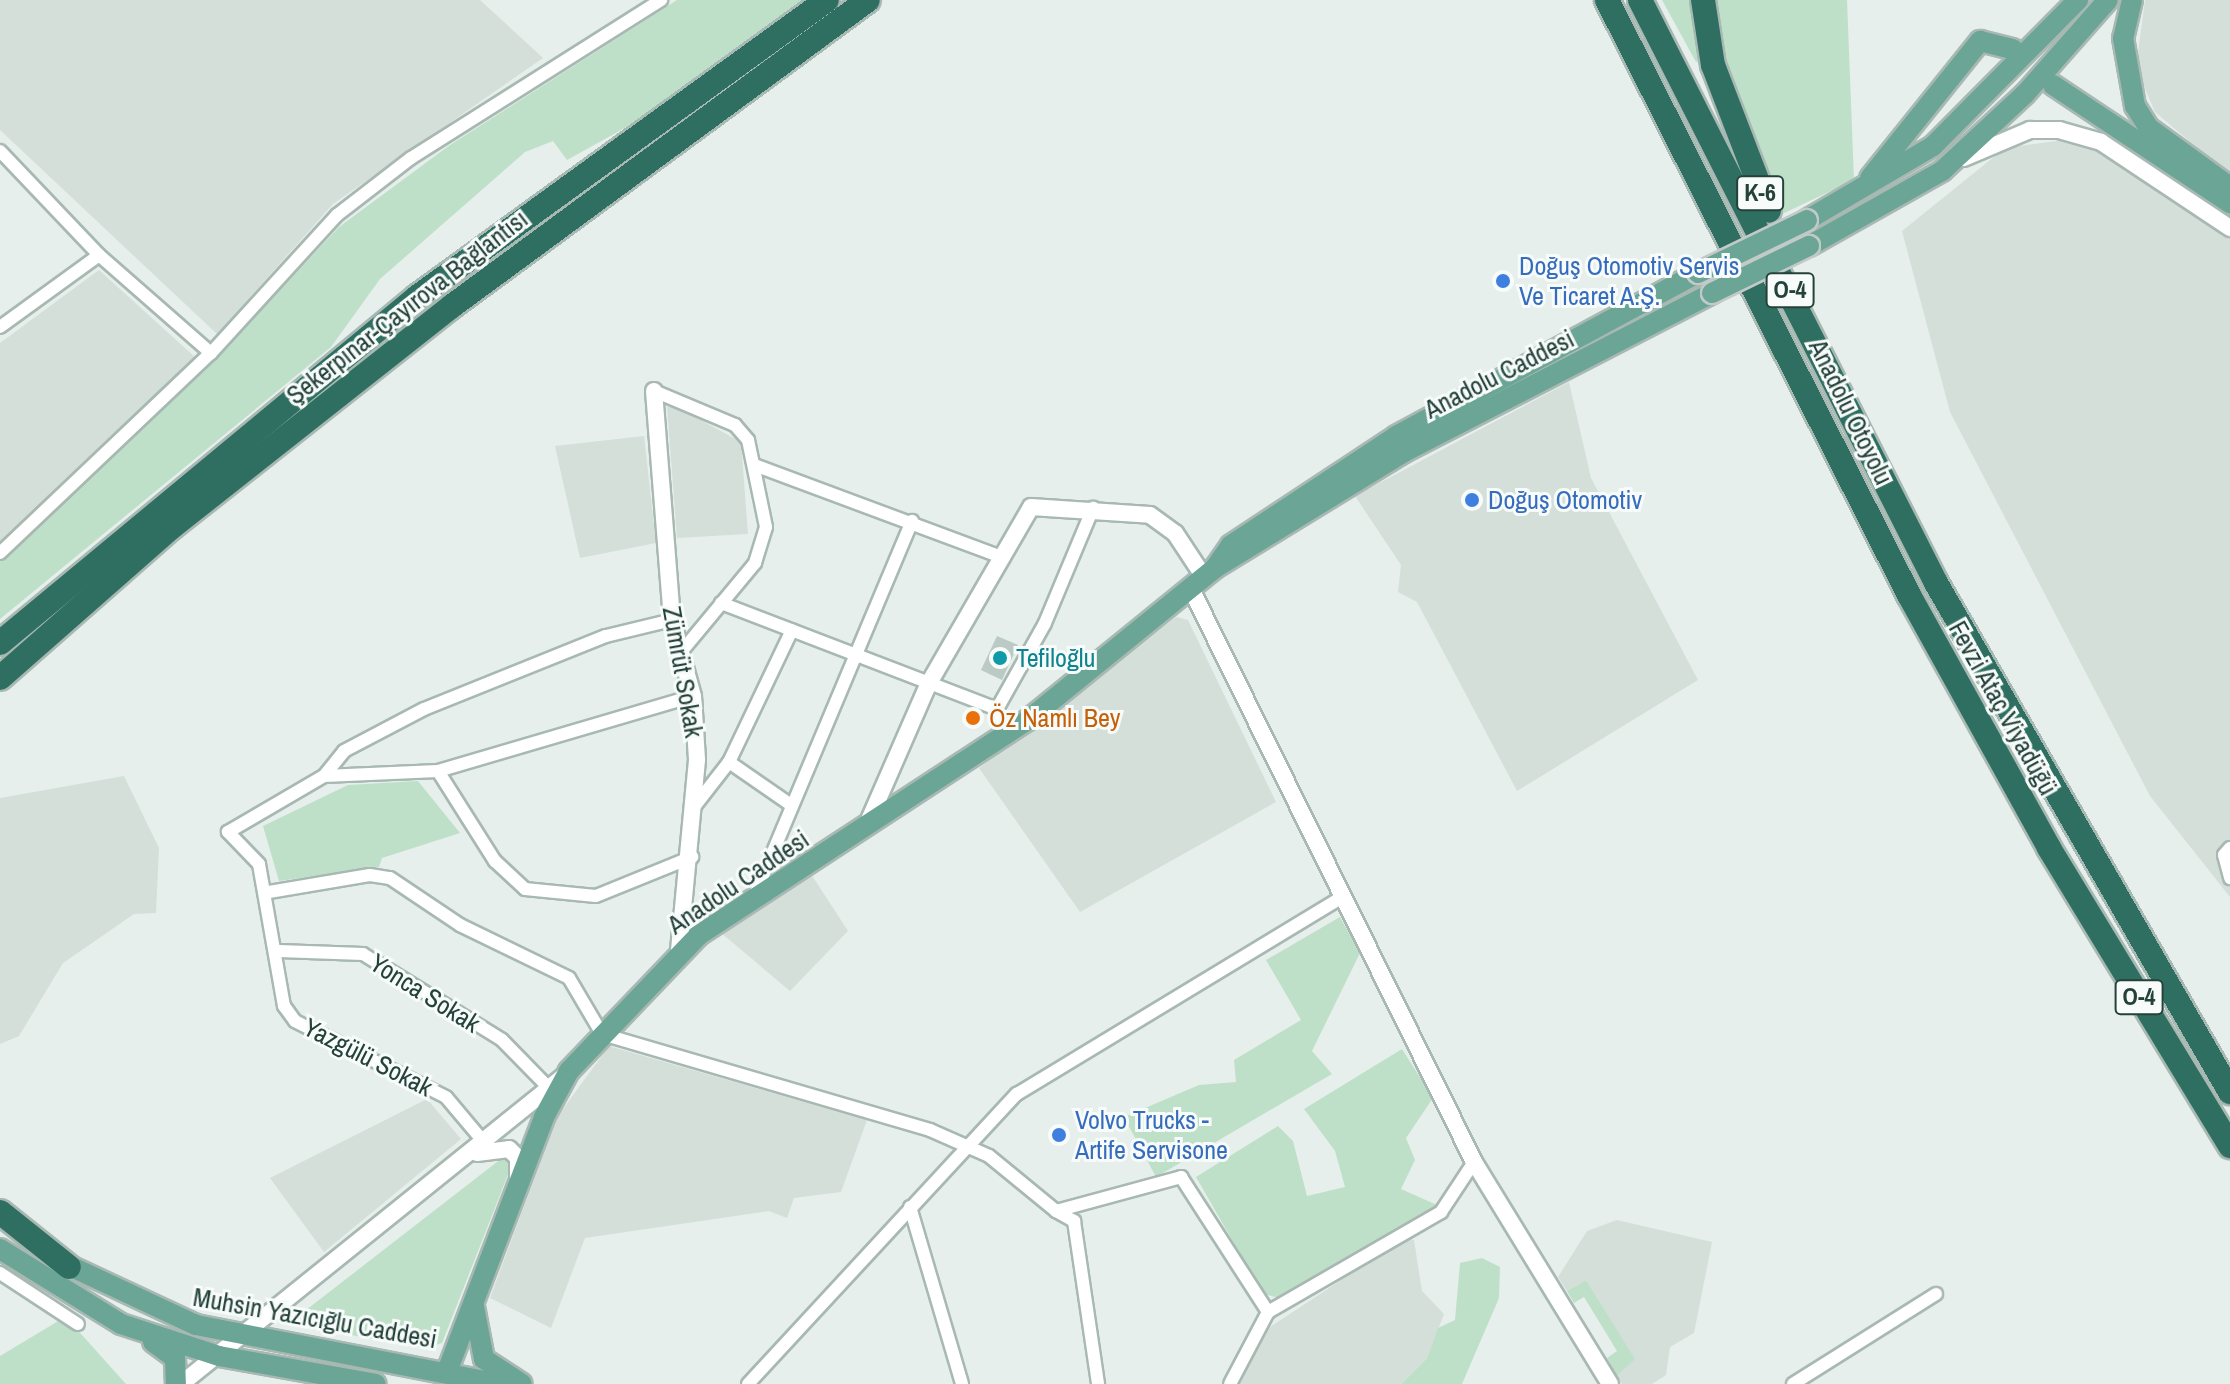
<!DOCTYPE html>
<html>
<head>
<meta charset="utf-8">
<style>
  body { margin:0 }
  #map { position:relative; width:2230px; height:1384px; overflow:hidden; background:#e6efeb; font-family:"Archivo Narrow",sans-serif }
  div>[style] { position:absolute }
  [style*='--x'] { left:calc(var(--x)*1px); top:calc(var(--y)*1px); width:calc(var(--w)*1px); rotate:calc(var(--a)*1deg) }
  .built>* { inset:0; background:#d4dfda }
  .green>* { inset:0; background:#bfe0c8 }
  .building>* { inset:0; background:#bbcac4 }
  .roads { filter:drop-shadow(2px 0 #a8b8b2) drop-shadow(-2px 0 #a8b8b2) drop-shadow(0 2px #a8b8b2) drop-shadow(0 -2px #a8b8b2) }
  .minor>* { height:12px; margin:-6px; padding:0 6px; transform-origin:6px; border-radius:6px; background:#fff }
  .tertiary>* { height:16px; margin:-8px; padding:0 8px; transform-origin:8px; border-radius:8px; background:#fff }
  .primary>* { height:20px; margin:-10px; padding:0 10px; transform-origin:10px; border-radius:10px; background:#6aa596 }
  .motorway>* { height:24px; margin:-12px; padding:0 12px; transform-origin:12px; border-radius:12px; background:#2f6f62 }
  .bridges { filter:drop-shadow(2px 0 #c2cac8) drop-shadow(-2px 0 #c2cac8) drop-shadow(0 2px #c2cac8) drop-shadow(0 -2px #c2cac8) }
  .primary-bridge>* { height:20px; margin:-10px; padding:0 10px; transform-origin:10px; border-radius:10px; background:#6aa596 }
  .dots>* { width:22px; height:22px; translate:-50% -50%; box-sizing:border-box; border:4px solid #f7fbf9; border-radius:50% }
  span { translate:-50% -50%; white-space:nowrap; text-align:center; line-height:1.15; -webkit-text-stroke:6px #f7fbf9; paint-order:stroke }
  .shield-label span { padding:2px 6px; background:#f7fbf9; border:2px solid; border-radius:6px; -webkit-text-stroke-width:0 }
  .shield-label { font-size:24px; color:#24423a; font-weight:700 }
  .shop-label { font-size:26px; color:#366cbe }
  .left { translate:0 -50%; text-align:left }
  .street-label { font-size:26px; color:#24423a }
  .culture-label { font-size:26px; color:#0d838f }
  .food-label { font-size:26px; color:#c56008 }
</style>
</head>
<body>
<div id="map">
  <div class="built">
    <div style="clip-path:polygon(0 0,480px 0,543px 58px,333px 204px,217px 334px,0 130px)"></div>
    <div style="clip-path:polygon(2145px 0,2230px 0,2230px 176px,2155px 112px,2136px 68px)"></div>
    <div style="clip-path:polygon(2064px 140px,2114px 157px,2230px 239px,2230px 897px,2150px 796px,1950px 412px,1902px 231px,2005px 148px)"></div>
    <div style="clip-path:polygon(99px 270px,207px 368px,0 560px,0 343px)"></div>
    <div style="clip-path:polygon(1569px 382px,1591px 478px,1698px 680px,1517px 791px,1417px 602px,1398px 592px,1401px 565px,1355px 496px)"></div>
    <div style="clip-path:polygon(675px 406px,741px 442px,748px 534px,677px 538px,667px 407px)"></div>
    <div style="clip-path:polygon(644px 436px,656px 543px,580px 558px,555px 446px)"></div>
    <div style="clip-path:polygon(1176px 617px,1188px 620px,1276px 802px,1080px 912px,979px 768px)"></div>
    <div style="clip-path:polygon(124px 776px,159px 848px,156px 913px,134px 914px,63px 963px,19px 1036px,0 1044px,0 798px)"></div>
    <div style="clip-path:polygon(811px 874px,848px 931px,790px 991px,720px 932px)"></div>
    <div style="clip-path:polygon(609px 1046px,867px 1120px,841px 1192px,794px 1198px,787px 1218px,769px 1211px,585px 1238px,551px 1328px,490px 1298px,557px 1117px)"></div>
    <div style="clip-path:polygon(427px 1099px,461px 1139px,324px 1252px,270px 1178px)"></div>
    <div style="clip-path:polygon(1617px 1220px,1712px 1242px,1694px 1333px,1670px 1347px,1666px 1375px,1652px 1384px,1622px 1384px,1617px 1376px,1634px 1359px,1586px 1280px,1567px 1291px,1558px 1277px,1587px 1231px)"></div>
    <div style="clip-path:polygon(1405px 1238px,1414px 1240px,1422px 1291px,1444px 1314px,1427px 1358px,1401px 1384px,1238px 1384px,1270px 1327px)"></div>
  </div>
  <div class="green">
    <div style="clip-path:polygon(677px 0,806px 0,632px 124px,567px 160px,553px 141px,525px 152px,380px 279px,331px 347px,0 619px,0 560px,207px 368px,339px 227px,450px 145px)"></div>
    <div style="clip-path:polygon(1662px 0,1694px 0,1701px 61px,1696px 62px)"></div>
    <div style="clip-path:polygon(1712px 0,1847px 0,1854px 180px,1778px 216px,1750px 155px)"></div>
    <div style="clip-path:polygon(418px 781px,460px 833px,382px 858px,379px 867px,279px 881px,263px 826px,348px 785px)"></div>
    <div style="clip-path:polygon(1340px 917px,1360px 953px,1312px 1051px,1332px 1074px,1156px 1177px,1124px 1117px,1199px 1085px,1236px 1082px,1234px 1060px,1301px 1020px,1266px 960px)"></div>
    <div style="clip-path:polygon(1402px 1049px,1433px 1098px,1406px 1138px,1415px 1160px,1401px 1189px,1437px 1205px,1280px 1298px,1263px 1294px,1196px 1177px,1278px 1126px,1293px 1141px,1307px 1196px,1345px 1187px,1335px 1151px,1304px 1109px)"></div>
    <div style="clip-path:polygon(506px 1155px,511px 1167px,442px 1343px,426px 1348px,288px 1324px)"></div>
    <div style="clip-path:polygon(1482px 1258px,1500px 1267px,1499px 1298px,1462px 1384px,1401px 1384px,1427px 1358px,1438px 1328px,1455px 1320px,1460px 1263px)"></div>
    <div style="clip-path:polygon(1586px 1280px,1635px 1359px,1617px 1376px,1607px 1358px,1617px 1351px,1584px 1297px,1574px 1303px,1567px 1291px)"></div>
    <div style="clip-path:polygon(60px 1320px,73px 1325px,126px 1384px,0 1384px,0 1356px)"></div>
  </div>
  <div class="building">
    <div style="clip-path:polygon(997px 636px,1018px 645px,1002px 680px,981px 670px)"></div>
  </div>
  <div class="roads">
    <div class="minor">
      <div style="--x:0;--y:151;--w:144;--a:46.4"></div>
      <div style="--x:99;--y:255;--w:149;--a:41.2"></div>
      <div style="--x:0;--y:327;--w:122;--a:-36"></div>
      <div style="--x:654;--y:391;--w:88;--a:22.8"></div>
      <div style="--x:735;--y:425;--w:20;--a:49"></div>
      <div style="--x:748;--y:440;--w:89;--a:78.3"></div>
      <div style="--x:766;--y:527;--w:38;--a:107"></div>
      <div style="--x:755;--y:563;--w:116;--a:129.7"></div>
      <div style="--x:757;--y:466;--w:258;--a:20.4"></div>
      <div style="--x:0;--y:553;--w:291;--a:-43.5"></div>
      <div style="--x:211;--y:353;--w:187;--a:-47.6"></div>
      <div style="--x:337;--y:215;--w:93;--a:-37.6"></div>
      <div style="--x:411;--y:158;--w:296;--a:-32.3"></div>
      <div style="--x:721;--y:603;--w:296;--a:21"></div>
      <div style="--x:997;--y:709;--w:29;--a:78"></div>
      <div style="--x:997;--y:709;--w:98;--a:-60.8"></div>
      <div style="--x:1045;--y:623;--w:125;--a:-67.3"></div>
      <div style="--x:729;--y:762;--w:75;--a:34.7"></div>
      <div style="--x:438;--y:771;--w:107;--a:57.7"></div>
      <div style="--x:495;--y:861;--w:41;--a:43"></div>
      <div style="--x:525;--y:889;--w:71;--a:5.6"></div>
      <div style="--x:596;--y:896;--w:104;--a:-22.1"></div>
      <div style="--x:324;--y:776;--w:32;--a:-51"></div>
      <div style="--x:344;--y:751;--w:90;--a:-27.7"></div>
      <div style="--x:424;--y:709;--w:196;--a:-21.9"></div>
      <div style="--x:606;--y:636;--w:68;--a:-13.6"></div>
      <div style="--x:694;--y:807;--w:57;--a:-52.1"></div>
      <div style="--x:729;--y:762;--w:146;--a:-64.5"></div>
      <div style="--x:2230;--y:848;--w:9;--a:131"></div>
      <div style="--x:2224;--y:855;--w:24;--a:75"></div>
      <div style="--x:269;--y:892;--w:102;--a:-9.6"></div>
      <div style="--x:370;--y:875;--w:20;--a:9"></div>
      <div style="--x:390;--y:878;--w:84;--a:33.9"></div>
      <div style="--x:460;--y:925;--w:121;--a:25.9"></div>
      <div style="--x:569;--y:978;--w:65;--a:59.5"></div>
      <div style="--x:602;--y:1034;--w:342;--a:16.3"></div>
      <div style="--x:930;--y:1130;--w:64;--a:23.8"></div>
      <div style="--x:989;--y:1156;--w:87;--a:39.4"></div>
      <div style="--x:1056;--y:1211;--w:130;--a:-15.2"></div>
      <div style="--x:1181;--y:1177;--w:161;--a:57.2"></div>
      <div style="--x:1268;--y:1312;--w:81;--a:117.8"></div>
      <div style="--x:754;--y:897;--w:408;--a:-67.2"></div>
      <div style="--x:279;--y:951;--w:84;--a:2"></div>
      <div style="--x:363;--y:954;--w:163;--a:31.7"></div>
      <div style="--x:502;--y:1040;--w:67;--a:45.6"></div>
      <div style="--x:483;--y:1141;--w:57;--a:-130.1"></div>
      <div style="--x:446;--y:1097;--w:169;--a:-153.3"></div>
      <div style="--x:295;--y:1021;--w:19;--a:-126"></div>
      <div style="--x:284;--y:1006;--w:144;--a:-100"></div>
      <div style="--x:259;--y:864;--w:45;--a:-134.1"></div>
      <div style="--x:228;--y:832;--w:111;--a:-30.3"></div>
      <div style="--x:324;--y:776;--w:114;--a:-2.5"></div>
      <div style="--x:438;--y:771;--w:266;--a:-16.4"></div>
      <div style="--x:910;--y:1207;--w:184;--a:73.6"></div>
      <div style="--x:1056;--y:1211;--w:21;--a:29"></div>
      <div style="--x:1074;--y:1221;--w:165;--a:81.6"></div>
      <div style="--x:0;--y:1273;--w:93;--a:33.2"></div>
      <div style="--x:1268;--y:1312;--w:200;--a:-30"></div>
      <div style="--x:1441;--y:1212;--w:60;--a:-56.6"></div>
      <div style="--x:748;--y:1384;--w:396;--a:-47.2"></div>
      <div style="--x:1017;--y:1094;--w:382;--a:-31.2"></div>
      <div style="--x:1793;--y:1384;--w:169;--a:-32.2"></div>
    </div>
    <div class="tertiary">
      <div style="--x:1964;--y:158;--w:72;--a:-23"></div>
      <div style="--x:2030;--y:130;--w:29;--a:0"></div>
      <div style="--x:2059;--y:130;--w:44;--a:15.9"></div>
      <div style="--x:2101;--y:142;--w:155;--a:33.7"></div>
      <div style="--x:654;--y:391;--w:230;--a:85.5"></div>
      <div style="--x:672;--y:620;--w:79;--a:74.6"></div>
      <div style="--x:693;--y:696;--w:64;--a:86.4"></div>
      <div style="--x:697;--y:760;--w:193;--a:95.4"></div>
      <div style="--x:1190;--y:587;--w:641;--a:63.71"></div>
      <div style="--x:1474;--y:1162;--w:260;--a:58.5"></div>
      <div style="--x:866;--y:827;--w:157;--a:-66.4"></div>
      <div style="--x:929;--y:683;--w:203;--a:-59.9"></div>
      <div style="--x:1031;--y:507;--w:119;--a:3.8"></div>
      <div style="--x:1150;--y:515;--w:31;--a:36"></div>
      <div style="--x:1175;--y:533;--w:53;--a:56.6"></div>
      <div style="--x:477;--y:1153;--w:32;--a:-7"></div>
      <div style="--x:509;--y:1149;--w:13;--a:45"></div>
      <div style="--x:518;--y:1158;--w:22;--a:90"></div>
      <div style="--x:181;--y:1384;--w:493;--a:-38.8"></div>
    </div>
    <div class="primary">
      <div style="--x:2132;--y:0;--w:39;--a:103"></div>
      <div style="--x:2123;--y:38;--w:69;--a:80"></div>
      <div style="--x:2135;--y:106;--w:26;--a:58"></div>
      <div style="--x:2149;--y:128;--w:100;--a:36.1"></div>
      <div style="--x:2053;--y:85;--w:213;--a:33.7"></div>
      <div style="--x:1870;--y:178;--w:176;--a:-51.2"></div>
      <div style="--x:1980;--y:41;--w:34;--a:14"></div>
      <div style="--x:1807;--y:220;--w:146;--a:-30.4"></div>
      <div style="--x:1933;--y:146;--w:206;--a:-45.2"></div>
      <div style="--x:1809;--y:246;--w:153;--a:-29.4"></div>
      <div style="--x:1942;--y:171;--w:113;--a:-42.9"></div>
      <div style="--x:2025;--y:94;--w:125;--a:-48.6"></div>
      <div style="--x:1215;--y:568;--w:28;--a:-55"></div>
      <div style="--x:1231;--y:545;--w:198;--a:-33.4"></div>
      <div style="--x:1396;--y:436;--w:343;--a:-28.4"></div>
      <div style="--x:0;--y:1249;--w:142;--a:31.8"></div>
      <div style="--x:121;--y:1324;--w:103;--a:18.1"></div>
      <div style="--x:219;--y:1356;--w:159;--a:10.1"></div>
      <div style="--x:57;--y:1260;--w:153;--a:25.1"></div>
      <div style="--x:196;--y:1325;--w:310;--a:11"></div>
      <div style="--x:474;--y:1307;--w:53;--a:79.1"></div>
      <div style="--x:484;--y:1359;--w:45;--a:33.3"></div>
      <div style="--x:153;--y:1342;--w:27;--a:36"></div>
      <div style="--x:175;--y:1358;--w:26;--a:88"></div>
      <div style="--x:448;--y:1369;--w:270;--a:-69.1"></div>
      <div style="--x:544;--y:1117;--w:52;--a:-61.5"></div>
      <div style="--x:569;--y:1071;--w:188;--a:-46.3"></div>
      <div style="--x:699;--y:935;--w:393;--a:-33.2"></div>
      <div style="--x:1028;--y:720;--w:241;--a:-39.1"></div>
      <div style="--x:1215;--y:568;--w:222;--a:-31.5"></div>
      <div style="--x:1404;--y:452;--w:347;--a:-27.3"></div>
    </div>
    <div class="motorway">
      <div style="--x:1607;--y:0;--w:667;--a:63.09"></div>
      <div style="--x:1909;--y:595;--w:289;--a:61"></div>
      <div style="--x:2049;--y:848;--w:349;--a:58.7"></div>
      <div style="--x:1640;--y:0;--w:654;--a:63.08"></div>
      <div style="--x:1936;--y:583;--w:588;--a:59.99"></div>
      <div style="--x:1703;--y:0;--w:66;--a:81.3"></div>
      <div style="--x:1713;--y:65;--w:156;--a:69"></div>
      <div style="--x:0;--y:643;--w:542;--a:-39.68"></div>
      <div style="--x:417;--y:297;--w:506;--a:-35.92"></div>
      <div style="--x:0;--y:678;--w:229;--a:-41.3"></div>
      <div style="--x:172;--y:527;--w:357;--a:-38.3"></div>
      <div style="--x:452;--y:306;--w:516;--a:-36.34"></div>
      <div style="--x:0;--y:1212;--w:88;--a:38.6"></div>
    </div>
  </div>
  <div class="bridges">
    <div class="primary-bridge">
      <div style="--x:1698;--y:273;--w:121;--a:-25.9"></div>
      <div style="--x:1712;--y:293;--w:108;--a:-25.9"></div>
    </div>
  </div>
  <div class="dots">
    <div style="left:1503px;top:281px;background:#3f7fe0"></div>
    <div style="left:1472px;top:500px;background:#3f7fe0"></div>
    <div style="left:1000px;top:658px;background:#0f9aa8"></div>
    <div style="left:973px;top:718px;background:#e8710a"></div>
    <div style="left:1059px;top:1135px;background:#3f7fe0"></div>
  </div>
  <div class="shield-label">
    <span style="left:1760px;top:193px">K-6</span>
    <span style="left:1790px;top:290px">O-4</span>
    <span style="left:2139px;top:997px">O-4</span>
  </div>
  <div class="shop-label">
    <span class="left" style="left:1519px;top:281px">Doğuş Otomotiv Servis<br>Ve Ticaret A.Ş.</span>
    <span class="left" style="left:1488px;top:500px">Doğuş Otomotiv</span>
    <span class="left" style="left:1075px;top:1135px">Volvo Trucks -<br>Artife Servisone</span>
  </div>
  <div class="street-label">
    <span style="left:407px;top:307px;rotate:-38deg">Şekerpınar-Çayırova Bağlantısı</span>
    <span style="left:1499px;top:374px;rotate:-27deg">Anadolu Caddesi</span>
    <span style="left:1851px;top:412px;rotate:64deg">Anadolu Otoyolu</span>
    <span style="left:683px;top:672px;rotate:80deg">Zümrüt Sokak</span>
    <span style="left:2003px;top:708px;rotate:61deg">Fevzi Ataç Viyadüğü</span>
    <span style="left:738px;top:882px;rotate:-34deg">Anadolu Caddesi</span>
    <span style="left:425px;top:993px;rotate:32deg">Yonca Sokak</span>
    <span style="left:368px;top:1057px;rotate:27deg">Yazgülü Sokak</span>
    <span style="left:315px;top:1318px;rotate:10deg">Muhsin Yazıcığlu Caddesi</span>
  </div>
  <div class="culture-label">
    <span class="left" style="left:1016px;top:658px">Tefiloğlu</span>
  </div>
  <div class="food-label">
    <span class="left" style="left:989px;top:718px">Öz Namlı Bey</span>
  </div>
</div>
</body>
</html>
